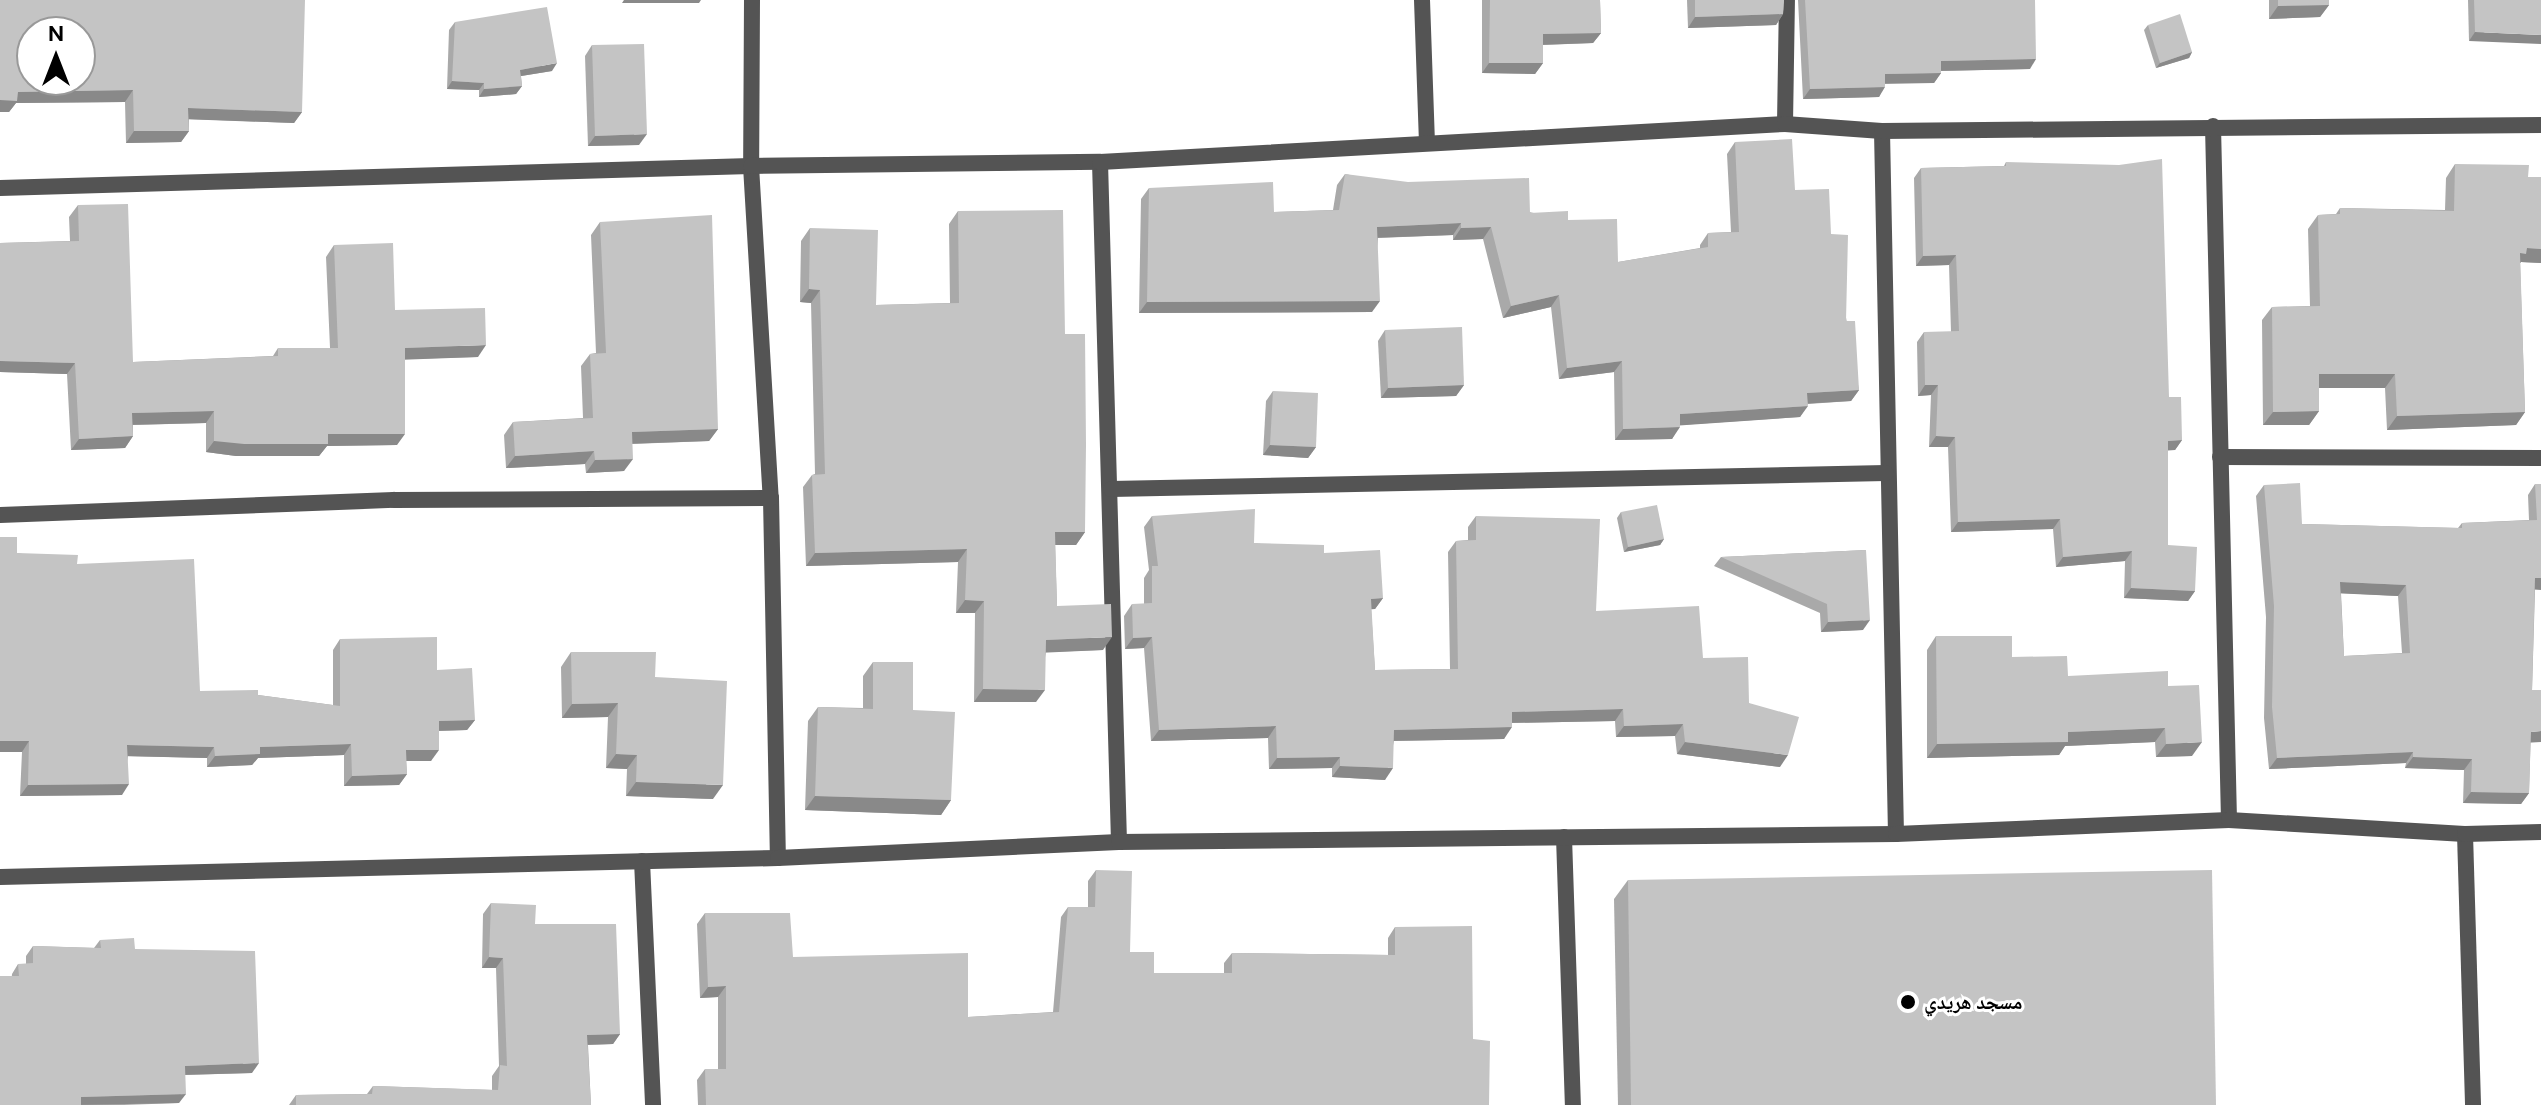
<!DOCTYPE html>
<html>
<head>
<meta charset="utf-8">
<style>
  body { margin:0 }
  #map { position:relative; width:2541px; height:1105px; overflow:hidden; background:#fff; font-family:"DM Sans","Noto Naskh Arabic",sans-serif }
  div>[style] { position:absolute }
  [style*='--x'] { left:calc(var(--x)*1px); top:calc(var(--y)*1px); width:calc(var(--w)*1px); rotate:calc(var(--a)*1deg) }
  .minor>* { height:16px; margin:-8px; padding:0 8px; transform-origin:8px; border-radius:8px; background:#545454 }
  .wall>* { inset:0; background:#a9a9a9 }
  .shaded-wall>* { inset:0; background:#898989 }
  .building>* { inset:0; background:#c4c4c4 }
  .dots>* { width:22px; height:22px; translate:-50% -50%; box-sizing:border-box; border:4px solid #fff; border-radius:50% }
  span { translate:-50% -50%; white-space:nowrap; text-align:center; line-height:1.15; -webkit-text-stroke:6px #fff; paint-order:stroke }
  .poi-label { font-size:20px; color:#000; font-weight:700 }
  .left { translate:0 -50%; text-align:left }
  .north { position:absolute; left:16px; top:16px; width:80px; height:80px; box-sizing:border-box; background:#fff; border:2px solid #999; border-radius:50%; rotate:0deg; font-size:22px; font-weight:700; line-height:32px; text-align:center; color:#000 }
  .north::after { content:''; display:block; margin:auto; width:28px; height:36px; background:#000; clip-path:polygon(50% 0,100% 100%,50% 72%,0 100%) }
</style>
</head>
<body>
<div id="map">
  <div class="minor">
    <div style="--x:752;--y:0;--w:166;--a:90.3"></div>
    <div style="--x:751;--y:166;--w:333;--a:86.6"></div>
    <div style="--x:771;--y:498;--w:360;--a:88.9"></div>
    <div style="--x:1422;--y:0;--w:143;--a:88"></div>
    <div style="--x:1785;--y:124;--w:124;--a:-89.1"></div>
    <div style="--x:2213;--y:126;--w:694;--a:88.68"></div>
    <div style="--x:1882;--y:131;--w:703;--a:88.86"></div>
    <div style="--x:1100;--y:162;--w:680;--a:88.4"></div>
    <div style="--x:0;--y:188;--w:751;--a:-1.68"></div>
    <div style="--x:751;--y:166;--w:349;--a:-0.7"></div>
    <div style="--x:1100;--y:162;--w:686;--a:-3.18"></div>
    <div style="--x:1785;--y:124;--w:97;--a:4.1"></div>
    <div style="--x:1882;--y:131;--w:659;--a:-0.52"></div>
    <div style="--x:2220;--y:457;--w:321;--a:0.2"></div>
    <div style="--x:1111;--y:489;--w:775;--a:-1.18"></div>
    <div style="--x:0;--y:515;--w:394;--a:-2.2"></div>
    <div style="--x:394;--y:500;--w:377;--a:-0.3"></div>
    <div style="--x:2465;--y:834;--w:271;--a:88.3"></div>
    <div style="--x:1564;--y:837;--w:268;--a:88.1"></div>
    <div style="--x:642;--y:861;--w:244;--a:87.4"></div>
    <div style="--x:0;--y:877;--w:778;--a:-1.4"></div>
    <div style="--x:778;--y:858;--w:341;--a:-2.7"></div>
    <div style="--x:1119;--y:842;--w:777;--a:-0.59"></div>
    <div style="--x:1896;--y:834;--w:333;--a:-2.4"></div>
    <div style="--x:2229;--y:820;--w:236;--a:3.4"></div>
    <div style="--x:2465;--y:834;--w:76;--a:-1.5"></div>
  </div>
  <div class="wall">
    <div style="clip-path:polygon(0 0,302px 112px,294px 123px,189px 119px,189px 131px,181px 142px,126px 143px,125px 102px,16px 103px,9px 112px)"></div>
    <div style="clip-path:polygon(1482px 0,1600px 0,1601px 33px,1593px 43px,1543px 45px,1543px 63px,1535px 74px,1482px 73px)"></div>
    <div style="clip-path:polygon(1687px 0,1784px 0,1783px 14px,1776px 25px,1688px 28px)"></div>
    <div style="clip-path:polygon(1798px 0,2035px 0,2030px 69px,1941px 71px,1941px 73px,1934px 83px,1885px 83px,1879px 97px,1803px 99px)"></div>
    <div style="clip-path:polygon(2269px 0,2329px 0,2329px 5px,2320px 17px,2269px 19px)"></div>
    <div style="clip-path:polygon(2468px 0,2541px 0,2469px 41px)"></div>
    <div style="clip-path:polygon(455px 22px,552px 71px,521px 76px,522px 86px,516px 94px,479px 97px,479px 90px,447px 89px,449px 30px)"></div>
    <div style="clip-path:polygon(2148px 25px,2192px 52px,2189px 58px,2156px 68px,2144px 30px)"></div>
    <div style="clip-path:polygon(592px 45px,639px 145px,588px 146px,585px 56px)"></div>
    <div style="clip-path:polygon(1735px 142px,1795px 190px,1831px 234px,1859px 390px,1851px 401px,1808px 404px,1800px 417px,1680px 425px,1672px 439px,1615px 440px,1614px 372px,1559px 379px,1551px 307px,1503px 318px,1483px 239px,1453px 240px,1453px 235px,1378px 238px,1372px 312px,1139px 313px,1141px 199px,1149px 188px,1274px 212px,1333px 210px,1337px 185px,1345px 174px,1568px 220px,1618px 262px,1700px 248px,1700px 245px,1708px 233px,1731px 232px,1727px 154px)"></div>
    <div style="clip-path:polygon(2006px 162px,2169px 397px,2182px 440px,2175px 450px,2168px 450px,2168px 545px,2195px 591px,2188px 601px,2124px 598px,2125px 561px,2056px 567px,2053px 529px,1951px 532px,1948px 447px,1929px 447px,1931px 395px,1918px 396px,1917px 342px,1924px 332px,1951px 332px,1949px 265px,1916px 266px,1914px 178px,1921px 168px,2004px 166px)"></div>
    <div style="clip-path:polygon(2455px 164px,2528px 177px,2541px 177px,2541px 263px,2521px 262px,2520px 263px,2525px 412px,2516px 425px,2387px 430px,2385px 388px,2319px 388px,2319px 411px,2309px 425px,2263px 425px,2262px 320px,2272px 307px,2310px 306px,2308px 229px,2318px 215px,2336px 214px,2340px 208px,2445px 210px,2446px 178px)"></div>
    <div style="clip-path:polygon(78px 205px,133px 362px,273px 356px,278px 348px,330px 348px,326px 257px,334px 245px,395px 310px,478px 357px,405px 359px,397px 445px,327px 446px,319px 456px,236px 456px,206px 452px,206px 423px,133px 425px,133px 436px,125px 448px,71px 450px,67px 374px,0 372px,0 243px,70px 241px,69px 217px)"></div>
    <div style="clip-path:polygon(958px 211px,1065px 334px,1085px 532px,1076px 545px,1055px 545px,1057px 606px,1103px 650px,1046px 652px,1036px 702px,974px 702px,975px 613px,956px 613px,958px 562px,806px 566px,803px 487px,812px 475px,815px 474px,811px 303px,800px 302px,801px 241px,810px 228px,876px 305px,950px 303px,949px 224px)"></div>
    <div style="clip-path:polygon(600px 222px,718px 429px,709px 441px,632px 444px,624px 471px,586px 473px,585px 464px,506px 468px,504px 435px,513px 422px,583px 418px,581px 366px,590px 354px,596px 353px,591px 235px)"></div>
    <div style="clip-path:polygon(1385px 330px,1464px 385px,1456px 396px,1381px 398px,1378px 341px)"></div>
    <div style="clip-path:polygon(1273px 391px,1316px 447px,1308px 458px,1263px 455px,1266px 401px)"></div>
    <div style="clip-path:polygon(evenodd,2535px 484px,2541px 484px,2535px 590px,2529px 793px,2521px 804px,2463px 803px,2464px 770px,2405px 768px,2406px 763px,2269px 769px,2264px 718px,2266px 617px,2256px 496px,2264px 485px,2302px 524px,2458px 528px,2462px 523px,2529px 520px,2528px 495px,2535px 484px,2341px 593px,2398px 596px,2402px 653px,2344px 656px,2341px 593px)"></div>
    <div style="clip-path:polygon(1621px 512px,1664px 539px,1660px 545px,1624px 552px,1617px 518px)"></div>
    <div style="clip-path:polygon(1152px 516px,1254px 543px,1324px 553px,1383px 598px,1375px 609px,1371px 609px,1375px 670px,1450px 669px,1448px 552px,1456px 541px,1468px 540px,1468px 527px,1476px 516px,1596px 611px,1703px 658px,1749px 703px,1780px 767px,1677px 754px,1675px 736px,1616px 737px,1615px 721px,1512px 723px,1504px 739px,1394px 741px,1385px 780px,1332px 777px,1332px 768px,1269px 769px,1268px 738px,1151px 741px,1144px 648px,1125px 649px,1124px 616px,1132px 604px,1144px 604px,1144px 578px,1149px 570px,1144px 527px)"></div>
    <div style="clip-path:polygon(0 537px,17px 553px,77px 564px,200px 691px,258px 695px,333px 705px,333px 650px,340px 639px,437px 670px,475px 720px,467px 730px,439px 731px,431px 761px,406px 761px,407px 774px,399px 785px,344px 786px,344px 755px,258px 758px,252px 765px,207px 767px,207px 758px,128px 756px,122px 795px,20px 796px,22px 752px,0 752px)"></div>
    <div style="clip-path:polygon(1866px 550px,1863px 630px,1821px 632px,1820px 613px,1714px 566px,1721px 557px)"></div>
    <div style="clip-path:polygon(1936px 636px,2012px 657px,2068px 676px,2168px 686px,2192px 756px,2156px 757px,2155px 742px,2065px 746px,2059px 755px,1927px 758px,1927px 650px)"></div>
    <div style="clip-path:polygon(571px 652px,655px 677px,713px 799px,626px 796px,627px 769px,606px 768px,608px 717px,562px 718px,561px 667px)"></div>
    <div style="clip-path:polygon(873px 662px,913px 710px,951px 800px,941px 815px,805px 810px,808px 721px,818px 707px,863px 708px,863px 676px)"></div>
    <div style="clip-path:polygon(1096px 870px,1130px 952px,1154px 973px,1224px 973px,1224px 963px,1232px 953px,1388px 955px,1388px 938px,1395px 927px,1473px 1039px,1489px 1105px,698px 1105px,697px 1080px,705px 1069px,718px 1069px,718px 997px,700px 998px,697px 924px,705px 913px,793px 957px,968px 1017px,1053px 1012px,1061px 917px,1068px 907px,1088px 907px,1088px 881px)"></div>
    <div style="clip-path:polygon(1628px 880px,2216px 1105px,1618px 1105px,1614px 899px)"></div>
    <div style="clip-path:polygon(491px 903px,535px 924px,620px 1034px,613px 1044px,588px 1045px,591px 1105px,289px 1105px,296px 1095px,367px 1094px,373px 1086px,492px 1090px,492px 1076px,499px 1066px,496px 968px,482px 968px,483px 914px)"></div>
    <div style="clip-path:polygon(100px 940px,135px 949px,252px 1073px,185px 1075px,179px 1103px,124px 1105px,0 1105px,12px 974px,18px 964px,26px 964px,26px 956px,33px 946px,94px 948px)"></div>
  </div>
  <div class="shaded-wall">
    <div style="clip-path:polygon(624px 0,701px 0,699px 3px,622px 3px)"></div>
    <div style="clip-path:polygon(2329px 5px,2320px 17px,2269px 19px,2278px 6px)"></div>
    <div style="clip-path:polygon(1783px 14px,1776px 25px,1688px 28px,1695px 17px)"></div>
    <div style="clip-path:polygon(2475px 32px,2541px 35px,2541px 44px,2469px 41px)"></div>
    <div style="clip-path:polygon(1601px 33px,1593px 43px,1536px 45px,1543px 34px)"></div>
    <div style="clip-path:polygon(2192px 52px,2189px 58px,2156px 68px,2160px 63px)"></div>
    <div style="clip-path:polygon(2036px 59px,2030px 69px,1934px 71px,1941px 61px)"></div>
    <div style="clip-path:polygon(557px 63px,552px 71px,515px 77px,520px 70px)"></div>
    <div style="clip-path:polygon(1489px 63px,1543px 63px,1535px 74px,1482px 73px)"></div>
    <div style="clip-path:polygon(1941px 73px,1934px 83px,1878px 84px,1885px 74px)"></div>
    <div style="clip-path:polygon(452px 81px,484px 83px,479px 90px,447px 89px)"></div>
    <div style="clip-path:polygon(522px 86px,516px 94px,479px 97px,484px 89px)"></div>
    <div style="clip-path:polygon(1885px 87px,1879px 97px,1803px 99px,1810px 89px)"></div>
    <div style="clip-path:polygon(133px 90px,125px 102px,16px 103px,9px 112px,0 112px,0 100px,18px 92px)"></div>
    <div style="clip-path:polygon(188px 108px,302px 112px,294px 123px,181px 119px)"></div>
    <div style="clip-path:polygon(134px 131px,189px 131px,181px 142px,126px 143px)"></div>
    <div style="clip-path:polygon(647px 134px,639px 145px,588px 146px,595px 136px)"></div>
    <div style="clip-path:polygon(1461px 223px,1453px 235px,1369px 238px,1377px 227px)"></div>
    <div style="clip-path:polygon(1491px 227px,1483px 239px,1453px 240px,1461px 228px)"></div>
    <div style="clip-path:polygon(2527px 248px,2541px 249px,2541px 263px,2521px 262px,2517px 267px,2520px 253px)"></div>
    <div style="clip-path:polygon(1956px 255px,1949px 265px,1916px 266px,1923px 256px)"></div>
    <div style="clip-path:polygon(809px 289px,820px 290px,811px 303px,800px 302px)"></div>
    <div style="clip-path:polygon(1559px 295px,1551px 307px,1503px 318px,1511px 306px)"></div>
    <div style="clip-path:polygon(1380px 301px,1372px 312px,1139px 313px,1147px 302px)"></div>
    <div style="clip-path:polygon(486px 345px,478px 357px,396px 360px,405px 348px)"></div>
    <div style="clip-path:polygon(0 361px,75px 363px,67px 374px,0 372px)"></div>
    <div style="clip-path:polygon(1622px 361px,1614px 372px,1559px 379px,1567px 368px)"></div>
    <div style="clip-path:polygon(2319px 374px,2395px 374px,2385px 388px,2309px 388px)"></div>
    <div style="clip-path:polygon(1464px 385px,1456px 396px,1381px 398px,1388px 388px)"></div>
    <div style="clip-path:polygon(1925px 385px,1938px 385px,1931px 395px,1918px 396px)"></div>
    <div style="clip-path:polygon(1859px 390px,1851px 401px,1800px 404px,1807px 393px)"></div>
    <div style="clip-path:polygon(1808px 406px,1800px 417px,1672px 426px,1680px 414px)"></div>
    <div style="clip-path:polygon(214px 411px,206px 423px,124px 425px,132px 413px)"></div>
    <div style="clip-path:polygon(2319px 411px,2309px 425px,2263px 425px,2273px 412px)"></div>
    <div style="clip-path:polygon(2525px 412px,2516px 425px,2387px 430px,2397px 416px)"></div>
    <div style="clip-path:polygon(1680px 427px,1672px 439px,1615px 440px,1623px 429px)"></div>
    <div style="clip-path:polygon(718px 429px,709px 441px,623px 444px,632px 432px)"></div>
    <div style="clip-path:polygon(328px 434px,405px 434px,397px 445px,327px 446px,319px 456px,236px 456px,206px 452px,214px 441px)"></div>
    <div style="clip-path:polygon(133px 436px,125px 448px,71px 450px,79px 439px)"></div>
    <div style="clip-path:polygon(1936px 436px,1955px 437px,1948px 447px,1929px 447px)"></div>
    <div style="clip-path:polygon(2182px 440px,2175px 450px,2161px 451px,2168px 441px)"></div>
    <div style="clip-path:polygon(1270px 445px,1316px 447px,1308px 458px,1263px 455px)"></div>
    <div style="clip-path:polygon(594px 451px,585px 464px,506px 468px,515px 456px)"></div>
    <div style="clip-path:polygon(633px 459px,624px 471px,586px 473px,595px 460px)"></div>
    <div style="clip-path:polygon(2060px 519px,2053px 529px,1951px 532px,1958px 522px)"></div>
    <div style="clip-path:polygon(1055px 532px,1085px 532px,1076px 545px,1046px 545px)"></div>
    <div style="clip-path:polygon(1664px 539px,1660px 545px,1624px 552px,1628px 547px)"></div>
    <div style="clip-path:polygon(967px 549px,958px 562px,806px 566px,815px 553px)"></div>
    <div style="clip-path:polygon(2132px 551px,2125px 561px,2056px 567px,2063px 557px)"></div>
    <div style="clip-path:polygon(2535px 578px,2541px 578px,2541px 590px,2527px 589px)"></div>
    <div style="clip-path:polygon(2340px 582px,2406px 585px,2398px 596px,2332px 593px)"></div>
    <div style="clip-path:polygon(2131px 588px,2195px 591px,2188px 601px,2124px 598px)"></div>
    <div style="clip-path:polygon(1383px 598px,1375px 609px,1363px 610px,1371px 599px)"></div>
    <div style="clip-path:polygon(965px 600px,984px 601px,975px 613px,956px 613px)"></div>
    <div style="clip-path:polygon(1870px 620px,1863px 630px,1821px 632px,1828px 622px)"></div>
    <div style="clip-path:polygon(1112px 637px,1103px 650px,1037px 653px,1046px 640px)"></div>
    <div style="clip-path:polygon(1152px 637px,1144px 648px,1125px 649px,1133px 638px)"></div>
    <div style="clip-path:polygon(983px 689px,1045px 690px,1036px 702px,974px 702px)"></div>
    <div style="clip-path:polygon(618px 703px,608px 717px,562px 718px,572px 704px)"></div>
    <div style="clip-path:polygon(1623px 709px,1615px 721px,1504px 723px,1512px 712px)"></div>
    <div style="clip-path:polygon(475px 720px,467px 730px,431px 731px,439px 721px)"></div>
    <div style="clip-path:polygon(1683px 724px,1675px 736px,1616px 737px,1624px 726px)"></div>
    <div style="clip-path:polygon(1276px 726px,1268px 738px,1151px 741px,1159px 730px)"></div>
    <div style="clip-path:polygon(1512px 727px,1504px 739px,1386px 741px,1394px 730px)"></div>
    <div style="clip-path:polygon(2165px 728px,2155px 742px,2065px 746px,2059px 755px,1927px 758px,1937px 744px,2068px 732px)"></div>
    <div style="clip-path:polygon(2541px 731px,2541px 742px,2523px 743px,2531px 732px)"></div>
    <div style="clip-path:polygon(0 741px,29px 741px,22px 752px,0 752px)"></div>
    <div style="clip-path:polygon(1685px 742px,1788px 755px,1780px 767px,1677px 754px)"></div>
    <div style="clip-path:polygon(2202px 742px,2192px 756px,2156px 757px,2166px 744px)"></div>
    <div style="clip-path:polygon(351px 744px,344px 755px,258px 758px,252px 765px,207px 767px,215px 756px,260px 747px)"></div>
    <div style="clip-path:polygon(127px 745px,214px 747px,207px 758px,120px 756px)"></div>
    <div style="clip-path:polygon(406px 750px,439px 750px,431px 761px,399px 761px)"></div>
    <div style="clip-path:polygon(2413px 752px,2406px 763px,2269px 769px,2277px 758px)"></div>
    <div style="clip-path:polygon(616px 754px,637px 755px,627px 769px,606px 768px)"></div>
    <div style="clip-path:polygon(1340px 757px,1332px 768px,1269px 769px,1277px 758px)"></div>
    <div style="clip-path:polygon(2413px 757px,2472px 759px,2464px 770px,2405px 768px)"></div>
    <div style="clip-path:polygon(1340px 766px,1393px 768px,1385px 780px,1332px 777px)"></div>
    <div style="clip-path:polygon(407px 774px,399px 785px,344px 786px,352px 776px)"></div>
    <div style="clip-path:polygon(636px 782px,723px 785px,713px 799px,626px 796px)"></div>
    <div style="clip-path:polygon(129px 784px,122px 795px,20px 796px,28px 785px)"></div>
    <div style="clip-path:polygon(2471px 792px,2529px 793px,2521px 804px,2463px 803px)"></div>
    <div style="clip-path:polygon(815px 796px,951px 800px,941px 815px,805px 810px)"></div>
    <div style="clip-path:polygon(489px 957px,503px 958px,496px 968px,482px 968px)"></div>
    <div style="clip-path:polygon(726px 986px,718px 997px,700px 998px,708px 987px)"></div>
    <div style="clip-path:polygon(620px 1034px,613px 1044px,580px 1045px,587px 1035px)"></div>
    <div style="clip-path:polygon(259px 1063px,252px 1073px,178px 1075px,185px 1066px)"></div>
    <div style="clip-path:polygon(186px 1094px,179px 1103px,75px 1105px,81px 1097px)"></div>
  </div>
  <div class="building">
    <div style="clip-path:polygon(evenodd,0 0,305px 0,302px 112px,188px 108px,189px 131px,134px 131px,133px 90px,18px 92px,17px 101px,0 100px,0 0,32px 32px,80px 32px,80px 80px,32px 80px,32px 32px)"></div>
    <div style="clip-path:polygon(1490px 0,1600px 0,1601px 33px,1543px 34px,1543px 63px,1489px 63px)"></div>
    <div style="clip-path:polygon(1695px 0,1784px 0,1783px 14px,1695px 17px)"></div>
    <div style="clip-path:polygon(1805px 0,2035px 0,2036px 59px,1941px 61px,1941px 73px,1885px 74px,1885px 87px,1810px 89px)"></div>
    <div style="clip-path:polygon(2278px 0,2329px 0,2329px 5px,2278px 6px)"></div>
    <div style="clip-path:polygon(2474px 0,2541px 0,2541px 35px,2475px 32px)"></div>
    <div style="clip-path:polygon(547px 7px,557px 63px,520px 70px,522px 86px,484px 89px,484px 83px,452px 81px,455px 22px)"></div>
    <div style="clip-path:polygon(2180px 14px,2192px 52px,2160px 63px,2148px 25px)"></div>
    <div style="clip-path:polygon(644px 44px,647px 134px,595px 136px,592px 45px)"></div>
    <div style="clip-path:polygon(1792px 139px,1795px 190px,1829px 189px,1831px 234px,1848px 235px,1846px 321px,1855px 321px,1859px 390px,1807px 393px,1808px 406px,1680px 414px,1680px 427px,1623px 429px,1622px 361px,1567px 368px,1559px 295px,1511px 306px,1491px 227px,1461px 228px,1461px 223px,1377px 227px,1380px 301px,1147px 302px,1149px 188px,1273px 182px,1274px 212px,1339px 210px,1345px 174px,1408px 182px,1529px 178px,1530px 213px,1568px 211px,1568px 220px,1617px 219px,1618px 262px,1708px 247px,1708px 233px,1739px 232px,1735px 142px)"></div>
    <div style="clip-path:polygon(2162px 159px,2169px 397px,2181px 397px,2182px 440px,2168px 441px,2168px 545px,2197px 547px,2195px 591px,2131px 588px,2132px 551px,2063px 557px,2060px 519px,1958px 522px,1955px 437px,1936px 436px,1938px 385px,1925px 385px,1924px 332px,1959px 331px,1956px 255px,1923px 256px,1921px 168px,2006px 166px,2006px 162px,2119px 165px)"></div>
    <div style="clip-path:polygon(2455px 164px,2529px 165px,2528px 177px,2541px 177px,2541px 249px,2527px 248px,2526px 254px,2520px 253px,2525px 412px,2397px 416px,2395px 374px,2319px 374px,2319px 411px,2273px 412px,2272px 307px,2320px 306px,2318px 215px,2340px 214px,2340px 208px,2454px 211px)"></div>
    <div style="clip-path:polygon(128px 204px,133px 362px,278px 356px,278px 348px,338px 348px,334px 245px,393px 243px,395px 310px,485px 308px,486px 345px,405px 348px,405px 434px,328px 434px,328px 444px,244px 444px,214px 441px,214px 411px,132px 413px,133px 436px,79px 439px,75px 363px,0 361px,0 243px,79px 241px,78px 205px)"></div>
    <div style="clip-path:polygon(1063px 210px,1065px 334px,1085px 334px,1086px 445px,1085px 532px,1055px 532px,1057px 606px,1111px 604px,1112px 637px,1046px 640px,1045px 690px,983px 689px,984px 601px,965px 600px,967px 549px,815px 553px,812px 475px,825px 474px,820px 290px,809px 289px,810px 228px,878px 230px,876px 305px,959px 303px,958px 211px)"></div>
    <div style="clip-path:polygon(712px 215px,718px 429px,632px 432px,633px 459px,595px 460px,594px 451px,515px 456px,513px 422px,593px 418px,590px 354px,606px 353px,600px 222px)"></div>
    <div style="clip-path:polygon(1462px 327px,1464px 385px,1388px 388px,1385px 330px)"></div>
    <div style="clip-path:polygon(1273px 391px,1318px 393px,1316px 447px,1270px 445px)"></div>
    <div style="clip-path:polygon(evenodd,2300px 483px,2302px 524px,2462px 528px,2462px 523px,2537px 520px,2535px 484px,2541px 484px,2541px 578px,2535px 578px,2532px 690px,2541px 690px,2541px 731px,2531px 732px,2529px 793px,2471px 792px,2472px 759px,2413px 757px,2413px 752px,2277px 758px,2272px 707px,2274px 606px,2264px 485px,2300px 483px,2340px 582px,2406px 585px,2410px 653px,2344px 656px,2340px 582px)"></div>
    <div style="clip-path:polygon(1657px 505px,1664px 539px,1628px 547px,1621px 512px)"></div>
    <div style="clip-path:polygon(1255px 509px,1254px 543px,1324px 545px,1324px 553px,1380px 550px,1383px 598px,1371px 599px,1375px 670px,1458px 669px,1456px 541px,1476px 540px,1476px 516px,1600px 519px,1596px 611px,1699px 606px,1703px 658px,1748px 657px,1749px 703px,1799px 717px,1788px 755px,1685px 742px,1683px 724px,1624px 726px,1623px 709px,1512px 712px,1512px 727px,1394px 730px,1393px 768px,1340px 766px,1340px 757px,1277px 758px,1276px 726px,1159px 730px,1152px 637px,1133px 638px,1132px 604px,1152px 603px,1152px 566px,1158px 566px,1152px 516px)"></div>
    <div style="clip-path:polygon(0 537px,17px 537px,17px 553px,78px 555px,77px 564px,194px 559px,200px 691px,258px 690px,258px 695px,340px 706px,340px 639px,437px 637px,437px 670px,472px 668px,475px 720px,439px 721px,439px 750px,406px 750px,407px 774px,352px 776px,351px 744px,260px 747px,260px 754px,215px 756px,214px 747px,127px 745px,129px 784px,28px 785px,29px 741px,0 741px)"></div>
    <div style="clip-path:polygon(1866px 550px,1870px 620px,1828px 622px,1827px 604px,1721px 557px)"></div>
    <div style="clip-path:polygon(1936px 636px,2012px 636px,2012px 657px,2067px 656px,2068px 676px,2168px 671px,2168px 686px,2199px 685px,2202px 742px,2166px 744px,2165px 728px,2068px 732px,2068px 742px,1937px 744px)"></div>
    <div style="clip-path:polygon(571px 652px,656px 652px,655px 677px,727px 681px,723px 785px,636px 782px,637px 755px,616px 754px,618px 703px,572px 704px)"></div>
    <div style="clip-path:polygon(873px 662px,913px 662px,913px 710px,955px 712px,951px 800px,815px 796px,818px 707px,873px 709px)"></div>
    <div style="clip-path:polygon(1096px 870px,1132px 871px,1130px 952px,1154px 952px,1154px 973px,1232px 973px,1232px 953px,1395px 955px,1395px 927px,1472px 926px,1473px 1039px,1490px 1041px,1489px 1105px,706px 1105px,705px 1069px,726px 1069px,726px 986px,708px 987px,705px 913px,790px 913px,793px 957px,968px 953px,968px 1017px,1059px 1012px,1068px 907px,1095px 907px)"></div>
    <div style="clip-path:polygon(2212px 870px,2216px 1105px,1631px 1105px,1628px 880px)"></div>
    <div style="clip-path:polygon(491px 903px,536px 905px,535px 924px,616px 924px,620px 1034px,587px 1035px,591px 1105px,296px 1105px,296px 1095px,372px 1094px,373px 1086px,498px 1090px,500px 1065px,507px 1066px,503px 958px,489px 957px)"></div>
    <div style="clip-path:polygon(134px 938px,135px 949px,255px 951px,259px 1063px,185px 1066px,186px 1094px,81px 1097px,81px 1105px,0 1105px,0 976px,19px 976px,18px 964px,33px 963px,33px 946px,101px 948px,100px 940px)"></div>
  </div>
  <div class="dots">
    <div style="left:1908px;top:1002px;background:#000"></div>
  </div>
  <div class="poi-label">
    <span class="left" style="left:1924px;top:1002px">مسجد هريدي</span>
  </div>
  <div class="north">N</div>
</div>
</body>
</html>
